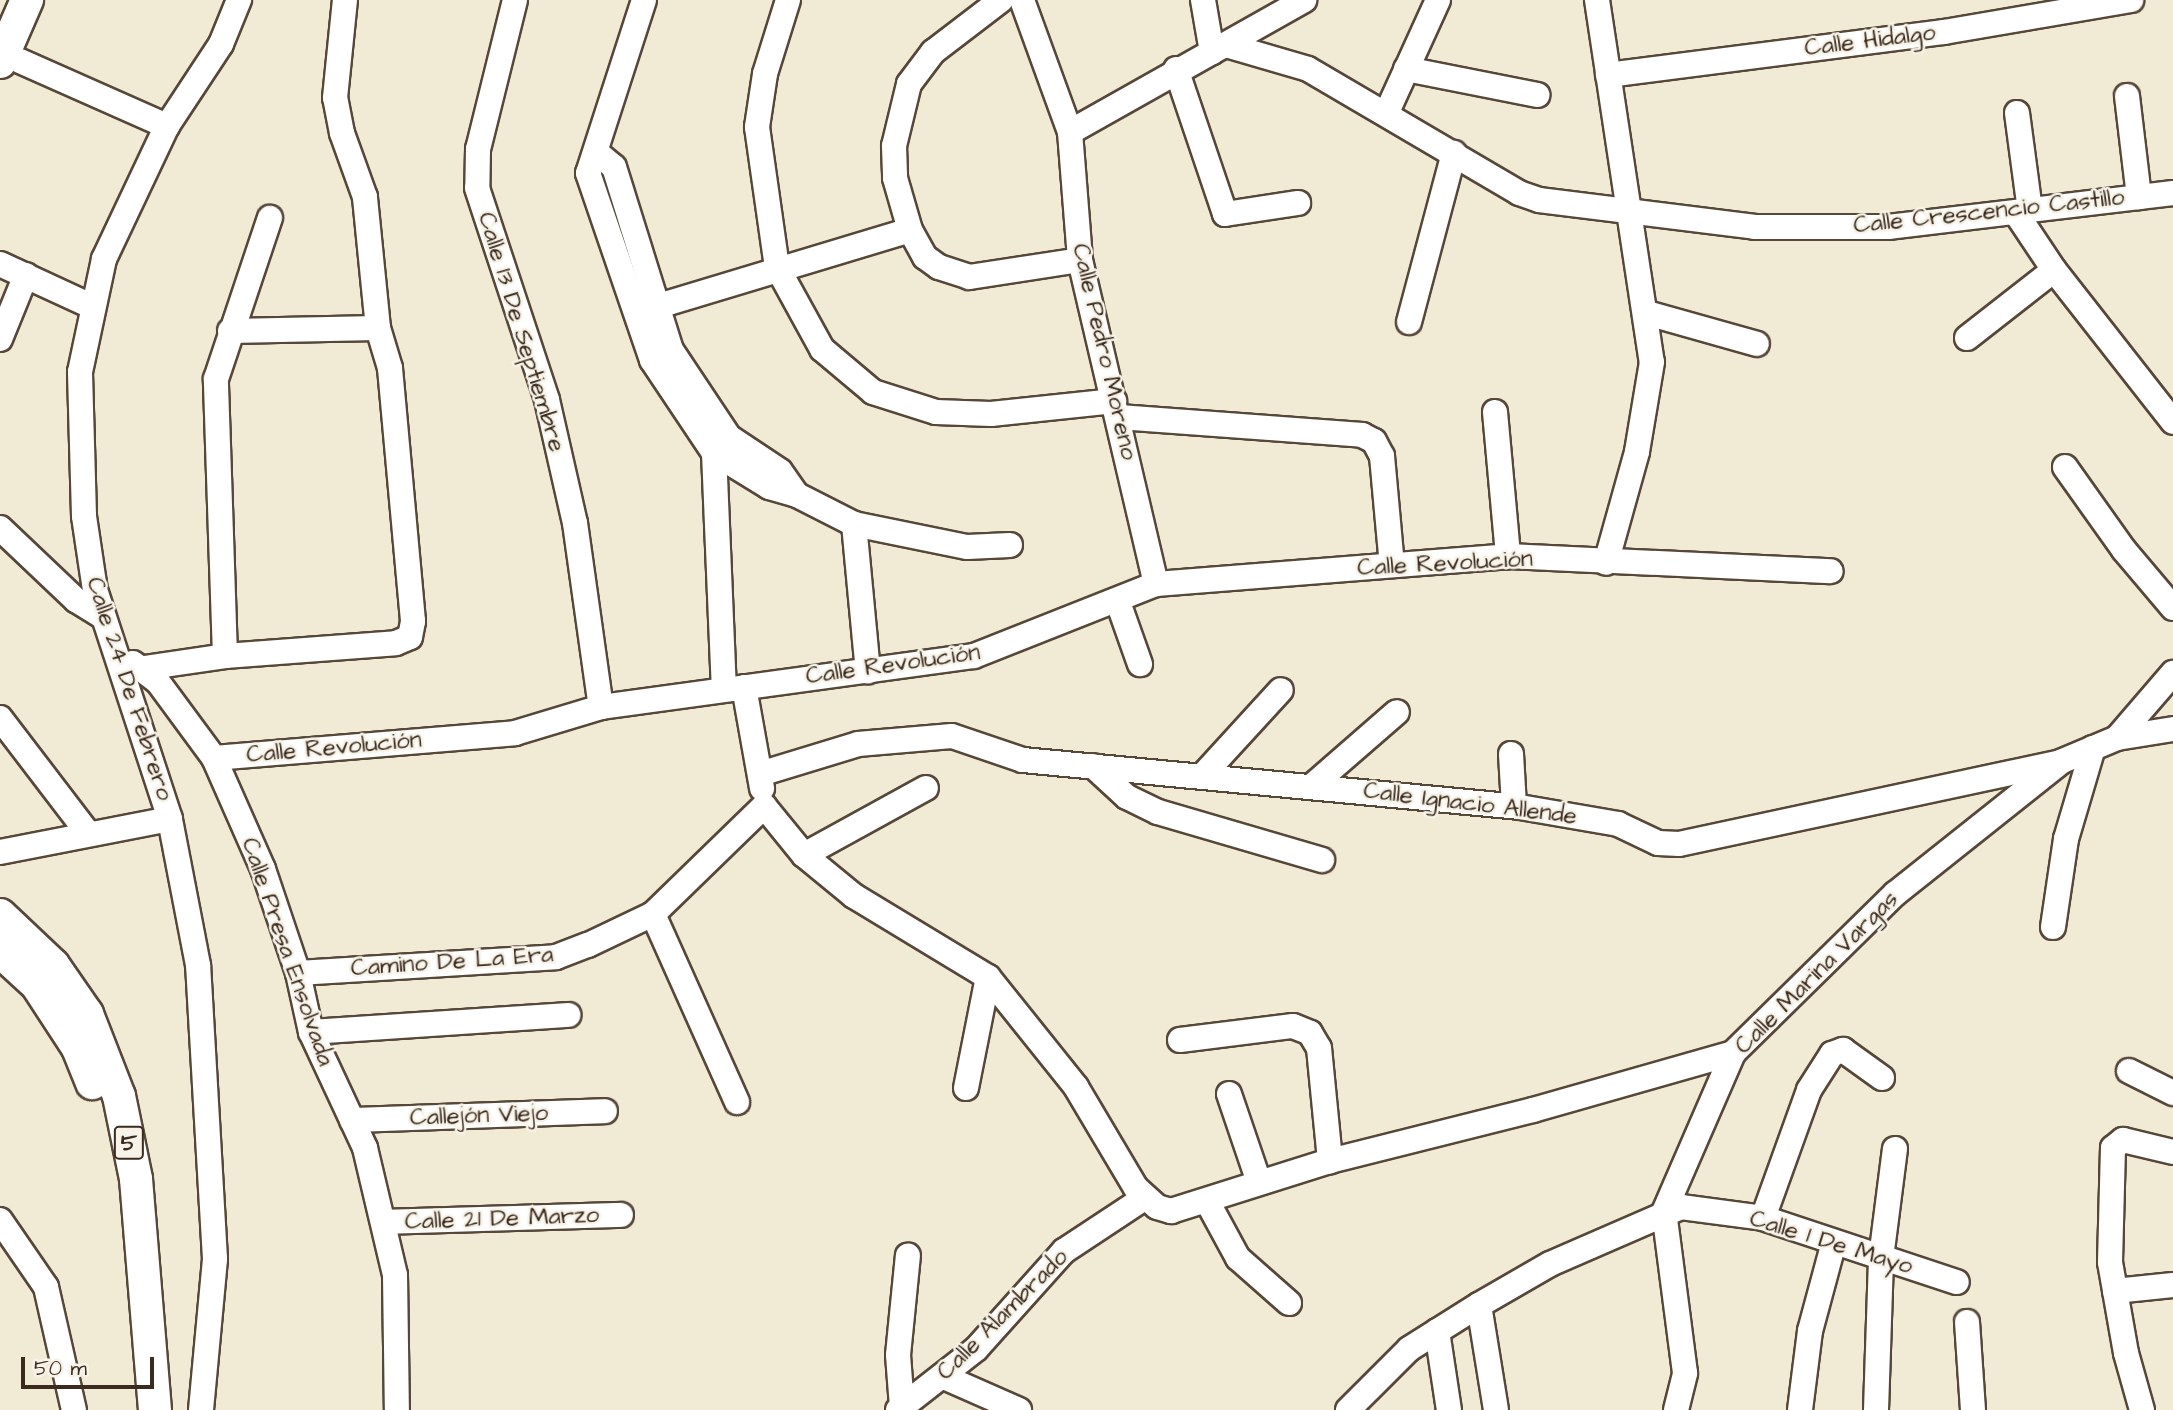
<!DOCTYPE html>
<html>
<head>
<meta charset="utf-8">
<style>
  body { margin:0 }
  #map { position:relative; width:2173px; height:1410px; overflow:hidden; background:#f1ead4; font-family:"Architects Daughter",sans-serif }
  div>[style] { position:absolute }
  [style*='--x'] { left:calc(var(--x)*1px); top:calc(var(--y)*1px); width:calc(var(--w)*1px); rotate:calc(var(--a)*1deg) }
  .roads { filter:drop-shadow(2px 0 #564739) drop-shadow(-2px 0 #564739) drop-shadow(0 2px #564739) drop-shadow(0 -2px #564739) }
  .minor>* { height:24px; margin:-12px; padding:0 12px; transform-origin:12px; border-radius:12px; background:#fff }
  .major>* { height:32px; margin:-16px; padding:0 16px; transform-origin:16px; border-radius:16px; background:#fff }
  span { translate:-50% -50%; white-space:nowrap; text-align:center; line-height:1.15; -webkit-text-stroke:5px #f7f3e8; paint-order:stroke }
  .shield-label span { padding:2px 5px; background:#f7f3e8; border:2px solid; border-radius:5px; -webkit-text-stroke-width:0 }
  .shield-label { font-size:23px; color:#3b2a1e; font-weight:700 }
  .street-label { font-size:24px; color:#3b2a1e }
  .scale { position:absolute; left:21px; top:1357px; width:133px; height:32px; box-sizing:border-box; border:4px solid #3b2a1e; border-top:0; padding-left:9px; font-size:21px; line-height:24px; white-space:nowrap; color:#3b2a1e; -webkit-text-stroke:5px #f7f3e8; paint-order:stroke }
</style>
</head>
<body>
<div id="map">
  <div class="roads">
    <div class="minor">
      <div style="--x:515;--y:0;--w:154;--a:103.9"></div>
      <div style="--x:478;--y:149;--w:39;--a:91"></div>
      <div style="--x:477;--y:188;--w:223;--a:71.7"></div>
      <div style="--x:547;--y:400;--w:126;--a:77.2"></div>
      <div style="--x:575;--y:523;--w:186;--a:82"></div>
      <div style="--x:644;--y:0;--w:182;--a:107.9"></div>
      <div style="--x:588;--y:173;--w:198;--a:71.1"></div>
      <div style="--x:652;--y:360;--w:112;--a:56.3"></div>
      <div style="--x:714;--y:453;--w:65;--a:31.7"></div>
      <div style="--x:769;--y:487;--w:29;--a:16"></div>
      <div style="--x:797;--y:495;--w:64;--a:27"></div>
      <div style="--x:854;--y:524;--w:115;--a:11.5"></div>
      <div style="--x:967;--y:547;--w:43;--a:-2.7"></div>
      <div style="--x:788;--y:0;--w:77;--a:107.3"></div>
      <div style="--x:765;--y:74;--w:54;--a:98.6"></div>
      <div style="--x:757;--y:127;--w:141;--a:81.9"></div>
      <div style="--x:777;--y:267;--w:94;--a:61.2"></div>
      <div style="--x:822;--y:349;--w:67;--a:40.1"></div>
      <div style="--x:873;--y:392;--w:66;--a:17.6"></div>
      <div style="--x:936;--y:412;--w:55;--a:2.1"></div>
      <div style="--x:991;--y:414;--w:124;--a:-6"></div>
      <div style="--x:1001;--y:0;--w:86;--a:142.6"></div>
      <div style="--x:933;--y:52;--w:40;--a:127"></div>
      <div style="--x:909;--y:84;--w:64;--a:103.6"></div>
      <div style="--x:894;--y:146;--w:32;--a:88"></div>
      <div style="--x:895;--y:178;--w:54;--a:73.9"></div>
      <div style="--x:910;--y:230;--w:31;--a:61"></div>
      <div style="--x:925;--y:257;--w:17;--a:36"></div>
      <div style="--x:939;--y:267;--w:32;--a:18"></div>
      <div style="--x:969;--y:277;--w:112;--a:-8.7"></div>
      <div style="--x:1022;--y:0;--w:140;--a:70"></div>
      <div style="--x:1070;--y:132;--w:128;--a:85.5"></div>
      <div style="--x:1080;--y:260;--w:333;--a:76.8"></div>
      <div style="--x:1203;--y:0;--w:53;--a:80.2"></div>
      <div style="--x:1597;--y:0;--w:366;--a:81.4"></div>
      <div style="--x:1652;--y:362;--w:91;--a:99.5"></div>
      <div style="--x:1637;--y:452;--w:115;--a:105.6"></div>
      <div style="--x:1226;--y:45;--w:85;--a:16.3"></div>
      <div style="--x:1308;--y:69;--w:245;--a:30.4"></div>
      <div style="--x:1519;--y:193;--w:21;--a:19"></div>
      <div style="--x:1539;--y:200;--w:218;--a:7.1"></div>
      <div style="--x:1755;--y:227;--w:133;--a:0"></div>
      <div style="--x:1888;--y:227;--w:287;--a:-6.8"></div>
      <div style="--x:20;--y:61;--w:161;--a:23.9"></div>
      <div style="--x:1176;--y:69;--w:153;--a:71.3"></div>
      <div style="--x:1225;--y:214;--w:74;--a:-8.6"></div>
      <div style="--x:1406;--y:69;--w:134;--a:11.2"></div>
      <div style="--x:1608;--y:75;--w:339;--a:-7.3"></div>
      <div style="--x:1944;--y:32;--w:190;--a:-9.7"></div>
      <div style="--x:2127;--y:96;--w:102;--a:83.2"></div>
      <div style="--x:1387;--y:112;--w:123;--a:-65.5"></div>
      <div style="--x:2017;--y:113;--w:98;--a:82.4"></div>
      <div style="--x:1070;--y:132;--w:269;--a:-29.4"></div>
      <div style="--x:596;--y:152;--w:23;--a:40"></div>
      <div style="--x:614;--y:167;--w:192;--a:72.7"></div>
      <div style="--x:671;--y:350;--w:105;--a:56.3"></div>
      <div style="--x:729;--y:437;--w:61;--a:33.7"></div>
      <div style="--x:780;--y:471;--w:29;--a:55"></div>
      <div style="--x:2016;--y:213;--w:69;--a:56.3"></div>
      <div style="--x:2054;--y:270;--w:193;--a:51.9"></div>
      <div style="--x:0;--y:264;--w:100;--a:24.8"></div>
      <div style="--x:655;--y:307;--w:266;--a:-16.8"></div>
      <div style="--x:1647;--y:313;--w:114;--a:15.7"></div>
      <div style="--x:1409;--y:322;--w:175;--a:-75.1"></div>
      <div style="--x:230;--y:331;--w:148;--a:-1.2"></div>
      <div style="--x:1967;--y:338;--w:110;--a:-38"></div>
      <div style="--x:0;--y:339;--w:69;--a:-67.9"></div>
      <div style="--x:1495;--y:412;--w:145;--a:84.8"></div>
      <div style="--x:1119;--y:417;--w:244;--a:4.2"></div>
      <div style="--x:1362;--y:435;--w:13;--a:27"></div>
      <div style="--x:1374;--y:441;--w:17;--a:62"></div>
      <div style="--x:1382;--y:456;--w:109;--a:84.8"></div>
      <div style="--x:714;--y:453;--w:235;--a:87.6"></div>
      <div style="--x:2065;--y:467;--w:102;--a:54.6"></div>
      <div style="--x:2124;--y:550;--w:76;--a:49.8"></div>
      <div style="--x:854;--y:524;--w:148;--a:84.6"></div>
      <div style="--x:0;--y:528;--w:105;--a:43.5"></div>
      <div style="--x:76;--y:600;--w:31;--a:32"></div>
      <div style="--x:1118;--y:602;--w:66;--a:70.5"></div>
      <div style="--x:225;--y:656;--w:277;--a:-91.9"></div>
      <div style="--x:216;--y:379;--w:170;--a:-71.5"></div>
      <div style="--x:133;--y:663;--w:31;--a:37"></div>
      <div style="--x:158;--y:682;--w:94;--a:53.6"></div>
      <div style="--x:214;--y:758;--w:121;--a:66.2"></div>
      <div style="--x:263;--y:869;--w:110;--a:71.4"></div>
      <div style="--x:298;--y:973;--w:60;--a:77.6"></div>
      <div style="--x:311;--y:1032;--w:128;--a:65"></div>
      <div style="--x:365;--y:1148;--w:130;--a:76.7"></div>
      <div style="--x:395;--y:1275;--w:135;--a:89.2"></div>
      <div style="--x:144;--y:668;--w:82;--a:-8.4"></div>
      <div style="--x:225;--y:656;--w:171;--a:-4.3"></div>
      <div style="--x:396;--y:643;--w:15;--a:-23"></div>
      <div style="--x:410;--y:637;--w:16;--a:-79"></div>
      <div style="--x:413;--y:621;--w:254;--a:-95.2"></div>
      <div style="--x:390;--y:368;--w:42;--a:-106.7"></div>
      <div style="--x:378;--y:328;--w:132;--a:-95.7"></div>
      <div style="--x:365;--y:197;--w:68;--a:-109.8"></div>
      <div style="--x:342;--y:133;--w:36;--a:-101"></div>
      <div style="--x:335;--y:98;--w:99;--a:-84.2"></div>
      <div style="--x:744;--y:687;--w:103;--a:79.9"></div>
      <div style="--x:0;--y:718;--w:145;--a:52.6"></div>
      <div style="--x:2117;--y:738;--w:86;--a:-49.3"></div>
      <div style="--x:1511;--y:754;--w:52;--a:86.7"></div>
      <div style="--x:214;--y:758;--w:302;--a:-4.7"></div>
      <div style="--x:515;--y:733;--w:90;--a:-16.8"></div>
      <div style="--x:601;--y:707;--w:376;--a:-7.8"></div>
      <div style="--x:974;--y:656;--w:196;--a:-21.6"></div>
      <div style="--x:1156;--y:584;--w:353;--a:-4.5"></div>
      <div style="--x:1508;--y:556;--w:323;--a:2.7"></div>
      <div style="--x:1093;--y:766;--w:46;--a:42.4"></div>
      <div style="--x:1127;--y:797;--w:34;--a:26"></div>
      <div style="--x:1158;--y:812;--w:171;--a:16.3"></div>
      <div style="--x:760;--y:774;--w:102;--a:-17"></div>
      <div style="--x:858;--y:744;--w:94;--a:-4.9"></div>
      <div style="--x:952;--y:736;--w:75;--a:18.7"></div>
      <div style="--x:1023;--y:760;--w:493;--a:5.4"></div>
      <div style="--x:1514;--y:806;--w:106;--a:9.8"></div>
      <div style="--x:1618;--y:824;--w:44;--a:25.4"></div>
      <div style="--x:1658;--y:843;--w:21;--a:3"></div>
      <div style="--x:1679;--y:844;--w:390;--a:-12.1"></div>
      <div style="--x:2060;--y:762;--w:62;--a:-22.8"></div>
      <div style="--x:2117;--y:738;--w:57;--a:-9.1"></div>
      <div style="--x:1203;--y:775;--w:115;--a:-47.5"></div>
      <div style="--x:1313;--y:785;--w:111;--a:-41"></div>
      <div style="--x:764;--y:806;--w:63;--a:50.8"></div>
      <div style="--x:804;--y:855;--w:65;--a:39.4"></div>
      <div style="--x:854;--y:896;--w:157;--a:31.2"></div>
      <div style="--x:988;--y:977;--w:141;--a:51.3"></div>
      <div style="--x:1076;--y:1087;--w:117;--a:59.3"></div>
      <div style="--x:1136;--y:1188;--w:28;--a:42"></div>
      <div style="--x:1157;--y:1207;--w:15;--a:16"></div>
      <div style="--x:1171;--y:1211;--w:167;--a:-17.5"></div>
      <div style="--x:1330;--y:1161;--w:209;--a:-14.1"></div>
      <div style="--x:1533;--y:1110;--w:208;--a:-15.9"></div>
      <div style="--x:0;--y:852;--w:173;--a:-11"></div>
      <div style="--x:804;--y:855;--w:139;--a:-28.8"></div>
      <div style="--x:653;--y:914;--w:206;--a:65.9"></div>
      <div style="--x:2053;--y:927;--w:89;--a:-81.6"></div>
      <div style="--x:2066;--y:839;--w:95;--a:-73.5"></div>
      <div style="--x:298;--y:973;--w:258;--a:-3.5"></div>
      <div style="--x:556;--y:957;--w:34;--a:-21"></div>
      <div style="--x:588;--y:945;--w:72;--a:-25.5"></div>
      <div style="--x:653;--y:914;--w:155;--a:-44.2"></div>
      <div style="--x:311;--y:1032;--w:258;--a:-3.8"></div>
      <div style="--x:1180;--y:1040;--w:114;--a:-7.1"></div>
      <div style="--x:1293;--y:1026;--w:18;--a:22"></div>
      <div style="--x:1310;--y:1033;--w:17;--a:59"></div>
      <div style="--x:1319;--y:1048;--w:114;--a:84.4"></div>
      <div style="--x:2129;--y:1071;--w:49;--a:26.6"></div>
      <div style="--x:966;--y:1088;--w:113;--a:-78.8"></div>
      <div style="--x:1229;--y:1094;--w:93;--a:71.2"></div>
      <div style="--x:352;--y:1120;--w:253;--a:-2"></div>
      <div style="--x:1207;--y:1201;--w:65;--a:61.5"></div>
      <div style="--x:1238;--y:1258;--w:68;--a:41.4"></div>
      <div style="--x:1763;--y:1218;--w:136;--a:-70.2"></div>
      <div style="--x:1809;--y:1090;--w:43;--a:-57.4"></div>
      <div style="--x:1832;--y:1054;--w:12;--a:-20"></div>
      <div style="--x:1843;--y:1050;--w:48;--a:35.7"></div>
      <div style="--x:0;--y:1220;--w:81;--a:55.5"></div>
      <div style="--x:46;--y:1287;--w:126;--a:77.2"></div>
      <div style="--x:384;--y:1222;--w:237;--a:-1.7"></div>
      <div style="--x:2115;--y:1291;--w:58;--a:-5.9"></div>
      <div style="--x:1479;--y:1305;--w:106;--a:80.8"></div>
      <div style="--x:1967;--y:1322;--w:88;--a:86.1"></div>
      <div style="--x:1437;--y:1331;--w:80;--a:81.4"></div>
      <div style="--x:944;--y:1377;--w:82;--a:23.7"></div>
      <div style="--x:902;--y:1407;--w:52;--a:-94.4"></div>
      <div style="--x:898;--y:1355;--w:100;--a:-84.3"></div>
      <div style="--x:201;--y:1410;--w:152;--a:-84.7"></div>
      <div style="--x:215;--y:1259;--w:294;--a:-93.3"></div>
      <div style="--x:198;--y:965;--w:149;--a:-100.9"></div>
      <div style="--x:170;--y:819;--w:241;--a:-108.1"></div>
      <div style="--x:95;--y:590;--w:75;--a:-98.5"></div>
      <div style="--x:84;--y:516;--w:144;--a:-91.6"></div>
      <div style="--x:80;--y:372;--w:116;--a:-78"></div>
      <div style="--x:104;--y:259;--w:147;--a:-64.7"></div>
      <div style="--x:167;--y:126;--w:98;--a:-56.6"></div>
      <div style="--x:221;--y:44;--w:48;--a:-67.8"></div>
      <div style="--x:898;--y:1410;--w:99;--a:-38"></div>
      <div style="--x:976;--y:1349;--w:132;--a:-48.1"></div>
      <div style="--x:1064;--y:1251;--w:96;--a:-33.5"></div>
      <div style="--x:1348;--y:1410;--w:86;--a:-45"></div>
      <div style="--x:1409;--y:1349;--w:83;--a:-32.2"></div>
      <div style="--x:1479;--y:1305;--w:82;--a:-30"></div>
      <div style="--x:1550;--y:1264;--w:143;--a:-23.5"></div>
      <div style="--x:1681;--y:1207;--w:83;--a:7.6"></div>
      <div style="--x:1763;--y:1218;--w:204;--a:18.3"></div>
      <div style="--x:1676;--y:1410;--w:38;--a:-76"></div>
      <div style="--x:1685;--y:1373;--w:162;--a:-97.4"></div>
      <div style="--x:1664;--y:1212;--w:173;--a:-66.5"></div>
      <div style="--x:1733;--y:1053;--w:227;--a:-44.5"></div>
      <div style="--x:1895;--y:894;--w:207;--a:-38.5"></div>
      <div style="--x:1800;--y:1410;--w:80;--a:-82.8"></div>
      <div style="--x:1810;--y:1331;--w:92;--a:-74.9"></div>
      <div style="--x:1876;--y:1410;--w:152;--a:-88.1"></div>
      <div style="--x:1881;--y:1258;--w:110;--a:-82.7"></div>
      <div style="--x:2142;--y:1410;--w:59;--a:-105.7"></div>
      <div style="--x:2126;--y:1353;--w:92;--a:-100"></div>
      <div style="--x:2110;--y:1262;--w:114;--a:-88.5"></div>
      <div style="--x:2113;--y:1148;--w:13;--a:-39"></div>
      <div style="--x:2123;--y:1140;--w:51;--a:13.5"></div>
    </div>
    <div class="major">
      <div style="--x:0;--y:62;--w:68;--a:-66.5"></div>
      <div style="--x:0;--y:915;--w:73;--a:43.3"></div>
      <div style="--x:53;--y:965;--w:60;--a:55.2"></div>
      <div style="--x:87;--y:1014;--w:88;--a:68.7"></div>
      <div style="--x:119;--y:1096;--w:85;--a:78.4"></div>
      <div style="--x:136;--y:1179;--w:232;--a:85.3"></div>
      <div style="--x:0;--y:951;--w:50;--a:42.6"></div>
      <div style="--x:37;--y:985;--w:75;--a:56.9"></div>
      <div style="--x:78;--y:1048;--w:38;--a:68"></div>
    </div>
  </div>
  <div class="shield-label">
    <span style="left:129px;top:1143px">5</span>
  </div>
  <div class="street-label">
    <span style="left:1870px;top:41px;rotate:-7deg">Calle Hidalgo</span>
    <span style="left:1989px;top:212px;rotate:-6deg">Calle Crescencio Castillo</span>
    <span style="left:521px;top:332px;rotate:73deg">Calle 13 De Septiembre</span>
    <span style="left:1104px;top:352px;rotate:77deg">Calle Pedro Moreno</span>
    <span style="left:1445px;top:564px;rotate:-3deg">Calle Revolución</span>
    <span style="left:893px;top:665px;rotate:-8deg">Calle Revolución</span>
    <span style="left:129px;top:689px;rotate:72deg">Calle 24 De Febrero</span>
    <span style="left:334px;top:748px;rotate:-5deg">Calle Revolución</span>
    <span style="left:1470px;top:804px;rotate:7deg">Calle Ignacio Allende</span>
    <span style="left:287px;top:952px;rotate:71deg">Calle Presa Ensolvada</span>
    <span style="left:452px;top:962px;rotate:-4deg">Camino De La Era</span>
    <span style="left:1817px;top:973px;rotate:-45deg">Calle Marina Vargas</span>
    <span style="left:479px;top:1116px;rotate:-2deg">Callejón Viejo</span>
    <span style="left:502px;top:1219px;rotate:-2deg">Calle 21 De Marzo</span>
    <span style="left:1831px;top:1243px;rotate:17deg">Calle 1 De Mayo</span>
    <span style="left:1003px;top:1315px;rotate:-45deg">Calle Alambrado</span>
  </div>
  <div class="scale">50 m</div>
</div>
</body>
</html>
